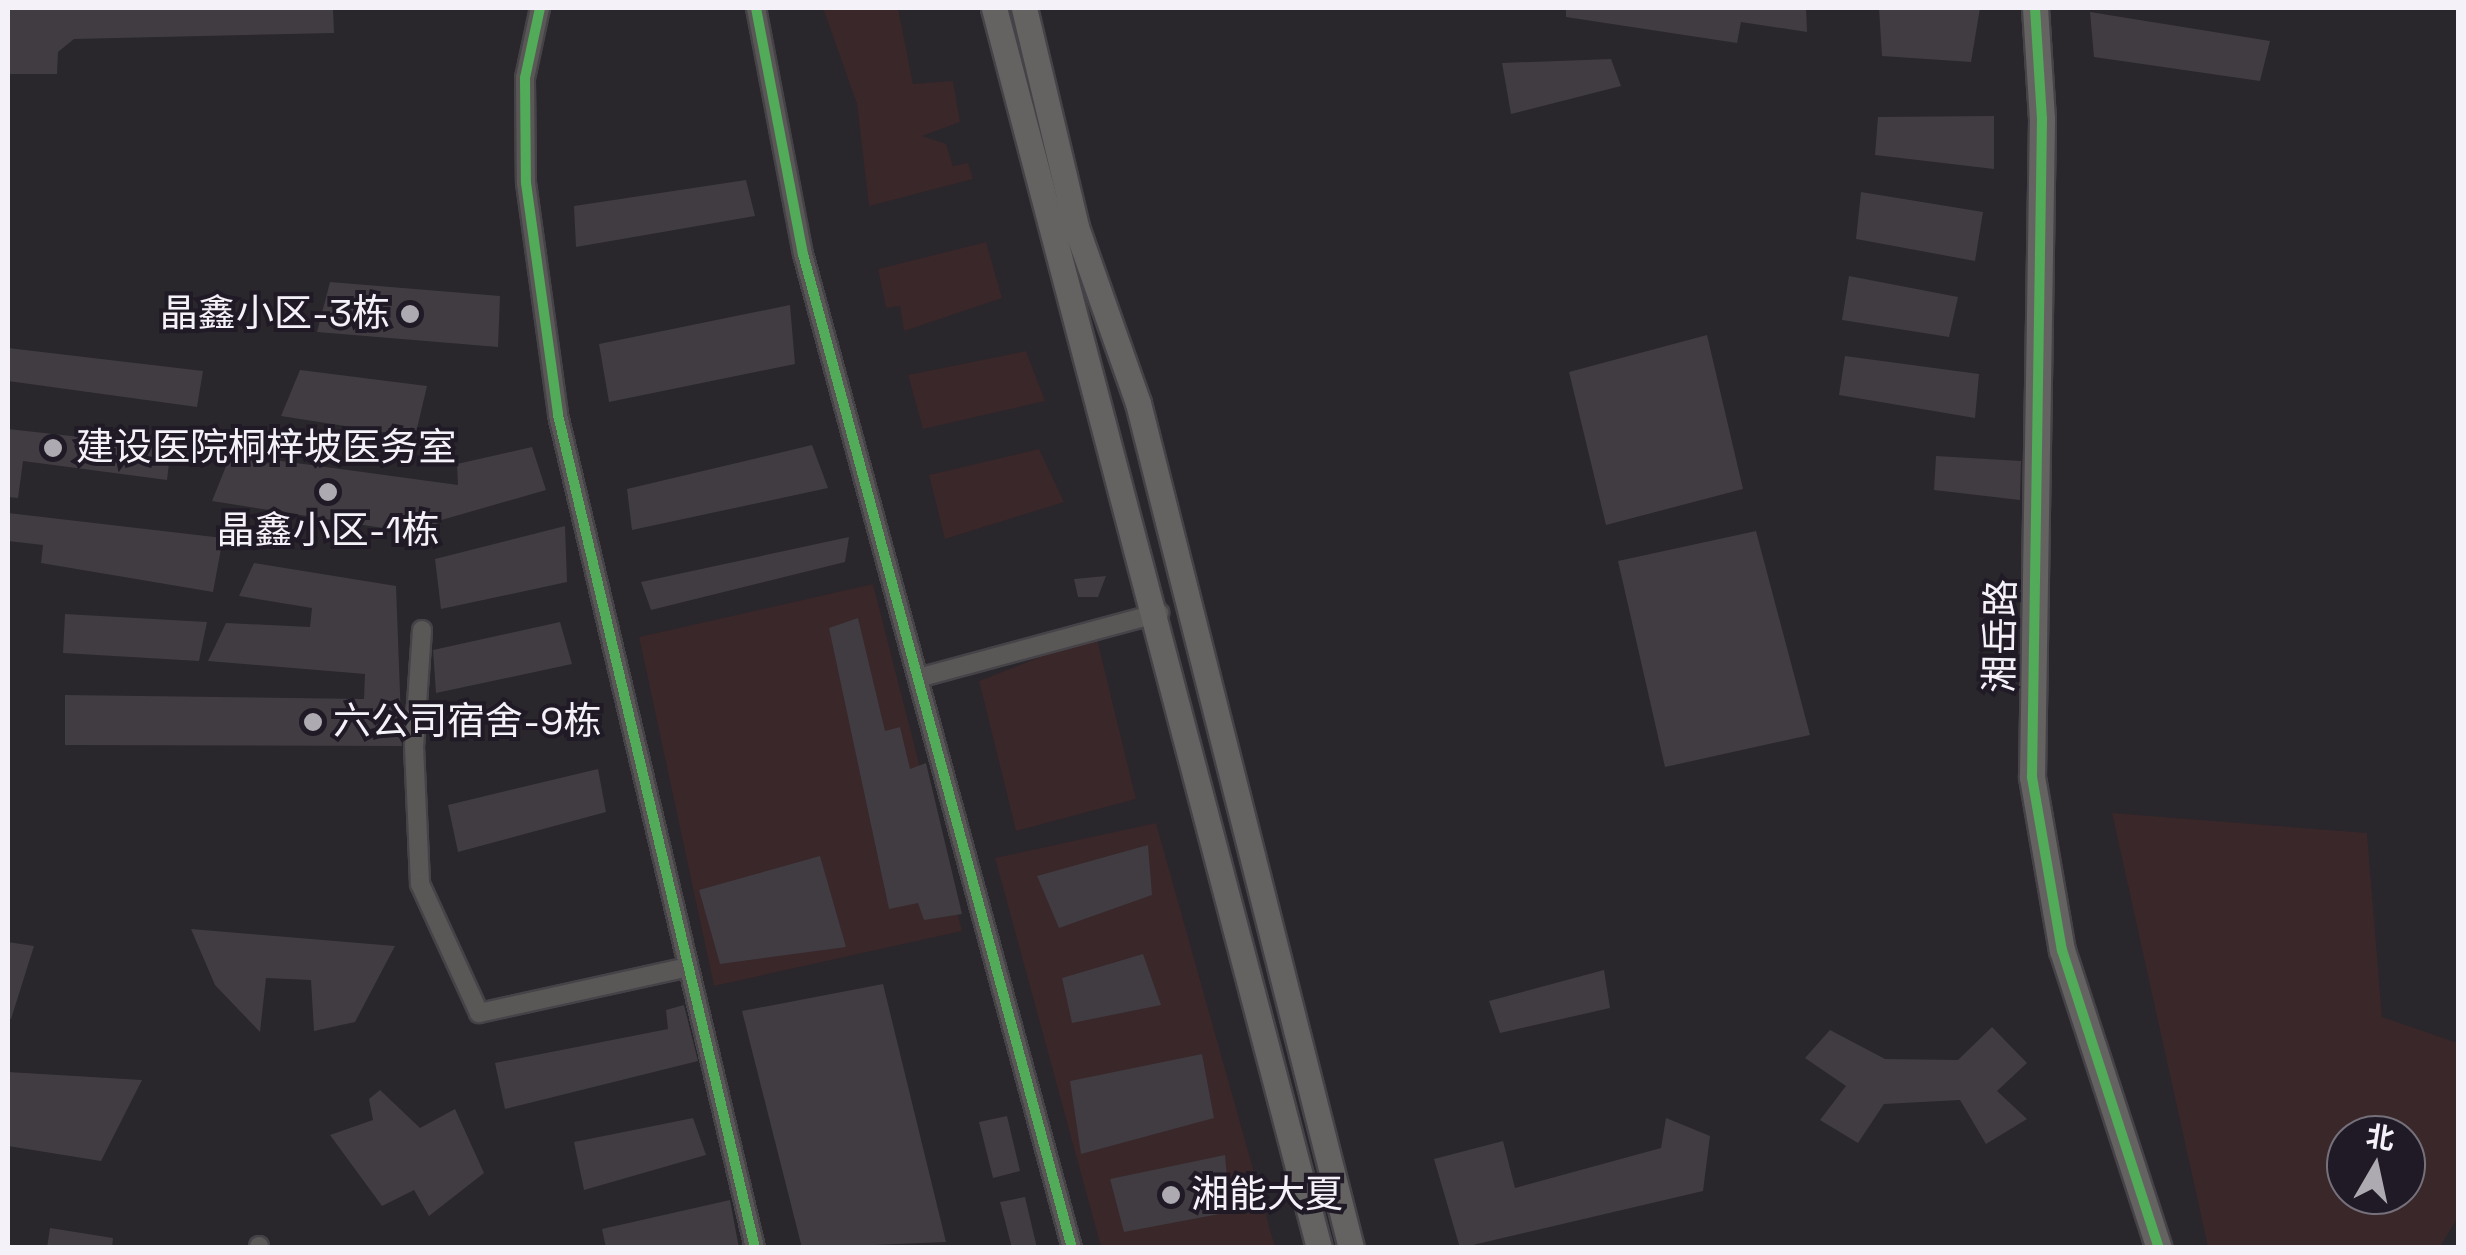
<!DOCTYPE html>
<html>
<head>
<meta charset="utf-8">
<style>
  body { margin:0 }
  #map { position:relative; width:2466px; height:1255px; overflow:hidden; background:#29262c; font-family:"Space Grotesk","Noto Sans SC",sans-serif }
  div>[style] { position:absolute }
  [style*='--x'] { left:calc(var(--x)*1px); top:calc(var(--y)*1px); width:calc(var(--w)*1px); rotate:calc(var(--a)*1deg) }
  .commercial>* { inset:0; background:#392729 }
  .building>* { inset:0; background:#403c42 }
  .roads { filter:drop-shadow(2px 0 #464348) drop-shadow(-2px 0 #464348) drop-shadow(0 2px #464348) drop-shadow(0 -2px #464348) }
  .street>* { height:18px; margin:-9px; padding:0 9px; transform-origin:9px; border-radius:9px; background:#5a5857 }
  .secondary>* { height:25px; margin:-12.5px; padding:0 12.5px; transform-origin:12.5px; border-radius:12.5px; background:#656362 }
  .cycleway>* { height:10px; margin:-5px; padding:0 5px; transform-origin:5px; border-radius:5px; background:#51ab58 }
  .dots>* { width:28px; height:28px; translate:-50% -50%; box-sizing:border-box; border:5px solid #1f1a25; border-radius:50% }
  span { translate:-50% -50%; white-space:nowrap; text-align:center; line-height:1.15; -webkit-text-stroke:8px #1f1a25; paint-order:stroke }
  .poi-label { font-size:38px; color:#f5f1f9 }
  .right { translate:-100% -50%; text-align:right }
  .left { translate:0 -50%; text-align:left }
  .street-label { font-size:38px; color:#f5f1f9 }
  .frame { position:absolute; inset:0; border:10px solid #f5f1f9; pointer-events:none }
  .north { position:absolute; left:2326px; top:1115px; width:100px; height:100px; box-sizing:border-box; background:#1f1a25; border:2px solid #75707a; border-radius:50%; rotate:9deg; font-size:28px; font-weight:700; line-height:40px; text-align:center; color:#f5f1f9 }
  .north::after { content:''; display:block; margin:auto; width:35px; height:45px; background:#aeaab1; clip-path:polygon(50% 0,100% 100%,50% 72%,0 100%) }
</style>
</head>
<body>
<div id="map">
  <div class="commercial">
    <div style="clip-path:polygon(823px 8px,898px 8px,913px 84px,953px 81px,960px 122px,922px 136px,946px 144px,953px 166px,968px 163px,973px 179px,869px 206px,857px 104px)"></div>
    <div style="clip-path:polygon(986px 242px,1002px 298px,904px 331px,900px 306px,886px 308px,878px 269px)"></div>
    <div style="clip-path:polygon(1026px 351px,1045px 401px,923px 429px,908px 375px)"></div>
    <div style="clip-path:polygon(1039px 449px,1064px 502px,945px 539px,929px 475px)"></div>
    <div style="clip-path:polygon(873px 584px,962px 931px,714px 986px,639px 637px)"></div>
    <div style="clip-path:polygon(1096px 635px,1136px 799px,1016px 831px,979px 681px)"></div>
    <div style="clip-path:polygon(evenodd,2112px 813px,2367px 833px,2382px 1017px,2458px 1043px,2458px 1217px,2440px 1247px,2208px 1247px,2112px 813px,2346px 1135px,2406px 1135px,2406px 1195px,2346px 1195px,2346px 1135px)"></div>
    <div style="clip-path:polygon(1156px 823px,1275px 1247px,1101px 1247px,995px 858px)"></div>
  </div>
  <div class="building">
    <div style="clip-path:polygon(8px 8px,333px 8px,334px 33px,74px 39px,58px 52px,57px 74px,8px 74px)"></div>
    <div style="clip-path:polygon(1566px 8px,1806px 8px,1807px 32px,1741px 22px,1737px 43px,1566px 17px)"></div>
    <div style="clip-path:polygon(1879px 8px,1980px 8px,1971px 62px,1882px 56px)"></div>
    <div style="clip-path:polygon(2090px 12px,2270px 41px,2260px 81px,2094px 57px)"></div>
    <div style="clip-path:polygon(1611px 59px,1621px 86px,1511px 114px,1502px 63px)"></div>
    <div style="clip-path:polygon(1994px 116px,1994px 169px,1875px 155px,1878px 117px)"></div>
    <div style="clip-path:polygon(746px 180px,755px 216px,576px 247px,574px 206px)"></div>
    <div style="clip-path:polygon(1861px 192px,1983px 212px,1975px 261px,1856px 239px)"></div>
    <div style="clip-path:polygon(1849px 276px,1958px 297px,1949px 337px,1842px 320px)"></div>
    <div style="clip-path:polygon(330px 282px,500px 296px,498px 347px,317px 332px)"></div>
    <div style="clip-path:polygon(790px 305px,795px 364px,609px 402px,599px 344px)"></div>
    <div style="clip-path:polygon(1707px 335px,1743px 489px,1606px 525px,1569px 372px)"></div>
    <div style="clip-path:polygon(8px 348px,203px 371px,197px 407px,8px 381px)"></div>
    <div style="clip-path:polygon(1845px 356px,1979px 374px,1975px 418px,1839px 395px)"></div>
    <div style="clip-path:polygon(300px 370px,427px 386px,415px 437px,281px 416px)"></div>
    <div style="clip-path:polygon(8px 429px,171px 447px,167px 480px,23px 461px,18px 498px,8px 497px)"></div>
    <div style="clip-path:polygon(812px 445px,828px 488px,632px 530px,627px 489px)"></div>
    <div style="clip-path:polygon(532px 447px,546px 490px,438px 521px,433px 536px,212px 501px,231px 454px,458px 485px,457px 464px)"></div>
    <div style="clip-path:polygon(1936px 456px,2021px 461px,2020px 500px,1934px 490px)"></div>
    <div style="clip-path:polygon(8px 513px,223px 538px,213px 592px,41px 563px,43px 545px,8px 541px)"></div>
    <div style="clip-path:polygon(565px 526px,567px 582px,441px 609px,435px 559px)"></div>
    <div style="clip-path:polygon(1756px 531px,1810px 735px,1665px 767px,1618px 561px)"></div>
    <div style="clip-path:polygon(849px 537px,845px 562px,651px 610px,641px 582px)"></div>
    <div style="clip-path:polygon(254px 563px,396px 586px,402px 746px,65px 745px,65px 695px,364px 699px,365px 674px,208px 661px,226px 623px,310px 627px,312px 608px,239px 596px)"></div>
    <div style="clip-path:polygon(1106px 576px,1098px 597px,1078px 597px,1074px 579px)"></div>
    <div style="clip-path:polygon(65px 614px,207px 622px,199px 661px,63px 653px)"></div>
    <div style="clip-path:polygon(858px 618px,885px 731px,900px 727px,910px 769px,926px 763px,962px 914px,924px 920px,918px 903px,889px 909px,829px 628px)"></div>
    <div style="clip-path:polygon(560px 622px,572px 664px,436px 693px,433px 650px)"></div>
    <div style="clip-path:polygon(598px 769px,606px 812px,458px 852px,448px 805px)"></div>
    <div style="clip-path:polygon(1148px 845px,1152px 895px,1059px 928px,1037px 876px)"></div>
    <div style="clip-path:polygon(820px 856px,846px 947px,720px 964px,699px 890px)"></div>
    <div style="clip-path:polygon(191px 929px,395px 946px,355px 1022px,314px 1031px,311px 980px,266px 978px,260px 1032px,215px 985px)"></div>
    <div style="clip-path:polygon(8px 942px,34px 946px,11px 1019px,8px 1019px)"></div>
    <div style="clip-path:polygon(1143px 954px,1161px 1005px,1072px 1023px,1062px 978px)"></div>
    <div style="clip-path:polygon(1604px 970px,1610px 1008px,1500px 1033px,1489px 1001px)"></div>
    <div style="clip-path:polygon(883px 984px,946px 1242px,802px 1248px,742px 1011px)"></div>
    <div style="clip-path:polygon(684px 1005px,698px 1061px,505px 1109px,495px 1063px,668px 1029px,666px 1010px)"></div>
    <div style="clip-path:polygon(1992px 1027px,2027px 1063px,1997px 1091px,2027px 1119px,1986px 1144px,1960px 1100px,1884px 1104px,1858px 1143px,1820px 1120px,1846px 1086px,1805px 1058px,1830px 1030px,1885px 1059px,1958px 1060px)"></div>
    <div style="clip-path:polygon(1202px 1054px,1214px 1118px,1081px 1154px,1070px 1081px)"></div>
    <div style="clip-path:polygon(8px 1072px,142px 1080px,101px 1161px,8px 1146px)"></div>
    <div style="clip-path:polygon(380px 1090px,420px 1128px,455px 1109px,484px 1173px,429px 1216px,414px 1190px,382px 1206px,330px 1135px,373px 1120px,369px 1099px)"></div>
    <div style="clip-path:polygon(1007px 1116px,1020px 1171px,993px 1178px,979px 1122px)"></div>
    <div style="clip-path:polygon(693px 1118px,706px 1155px,584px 1190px,574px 1142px)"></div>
    <div style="clip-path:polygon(1666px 1118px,1710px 1136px,1703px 1191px,1460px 1248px,1434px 1159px,1503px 1141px,1515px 1188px,1661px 1148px)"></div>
    <div style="clip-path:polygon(1225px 1155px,1230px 1212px,1124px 1232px,1110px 1179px)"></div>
    <div style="clip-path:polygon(1025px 1197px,1037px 1248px,1012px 1248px,1000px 1202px)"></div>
    <div style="clip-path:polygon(730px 1200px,739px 1248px,606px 1248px,602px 1229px)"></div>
    <div style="clip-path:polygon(50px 1228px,113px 1238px,112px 1248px,47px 1248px)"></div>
  </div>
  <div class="roads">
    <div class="street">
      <div style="--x:540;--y:8;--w:72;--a:102.1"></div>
      <div style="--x:525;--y:78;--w:105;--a:89.5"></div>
      <div style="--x:526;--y:183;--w:234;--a:82.1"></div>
      <div style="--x:558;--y:415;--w:856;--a:76.69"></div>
      <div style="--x:756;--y:8;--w:250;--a:79.2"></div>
      <div style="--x:803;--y:254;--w:1030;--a:74.86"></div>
      <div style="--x:422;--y:630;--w:116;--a:93.9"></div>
      <div style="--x:414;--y:746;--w:138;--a:87.5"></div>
      <div style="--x:420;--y:884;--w:142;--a:65.4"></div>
      <div style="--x:479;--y:1013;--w:214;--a:-12.4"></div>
      <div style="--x:918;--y:678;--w:250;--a:-15.1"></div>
      <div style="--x:259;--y:1246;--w:2;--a:90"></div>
    </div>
    <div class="secondary">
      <div style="--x:994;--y:8;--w:1282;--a:75.31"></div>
      <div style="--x:1024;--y:8;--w:225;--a:76.6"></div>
      <div style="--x:1076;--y:227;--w:187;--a:70.6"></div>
      <div style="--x:1138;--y:403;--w:871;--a:75.85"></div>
      <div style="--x:2035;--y:8;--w:111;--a:86.4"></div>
      <div style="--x:2042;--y:119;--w:658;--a:90.87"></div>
      <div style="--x:2032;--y:777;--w:176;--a:80.2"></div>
      <div style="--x:2062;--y:950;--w:313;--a:72"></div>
    </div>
  </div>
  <div class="cycleway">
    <div style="--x:540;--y:8;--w:72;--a:102.1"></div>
    <div style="--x:525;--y:78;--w:105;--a:89.5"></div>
    <div style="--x:526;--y:183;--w:234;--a:82.1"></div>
    <div style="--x:558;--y:415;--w:856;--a:76.69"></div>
    <div style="--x:756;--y:8;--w:250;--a:79.2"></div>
    <div style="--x:803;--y:254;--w:1030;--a:74.86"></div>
    <div style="--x:2035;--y:8;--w:111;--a:86.4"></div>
    <div style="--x:2042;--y:119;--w:658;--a:90.87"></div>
    <div style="--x:2032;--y:777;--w:176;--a:80.2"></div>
    <div style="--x:2062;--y:950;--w:313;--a:72"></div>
  </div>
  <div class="dots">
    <div style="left:410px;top:314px;background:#aeaab1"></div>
    <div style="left:53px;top:448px;background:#aeaab1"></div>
    <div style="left:328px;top:492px;background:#aeaab1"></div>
    <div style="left:313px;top:722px;background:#aeaab1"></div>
    <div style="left:1171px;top:1195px;background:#aeaab1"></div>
  </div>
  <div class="poi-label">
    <span class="right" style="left:390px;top:314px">晶鑫小区-3栋</span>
    <span class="left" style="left:76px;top:448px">建设医院桐梓坡医务室</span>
    <span style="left:328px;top:531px">晶鑫小区-1栋</span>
    <span class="left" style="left:333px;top:722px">六公司宿舍-9栋</span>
    <span class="left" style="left:1191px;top:1195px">湘能大夏</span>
  </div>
  <div class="street-label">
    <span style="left:2001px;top:636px;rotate:-89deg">湘岳路</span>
  </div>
  <div class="frame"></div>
  <div class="north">北</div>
</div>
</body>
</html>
